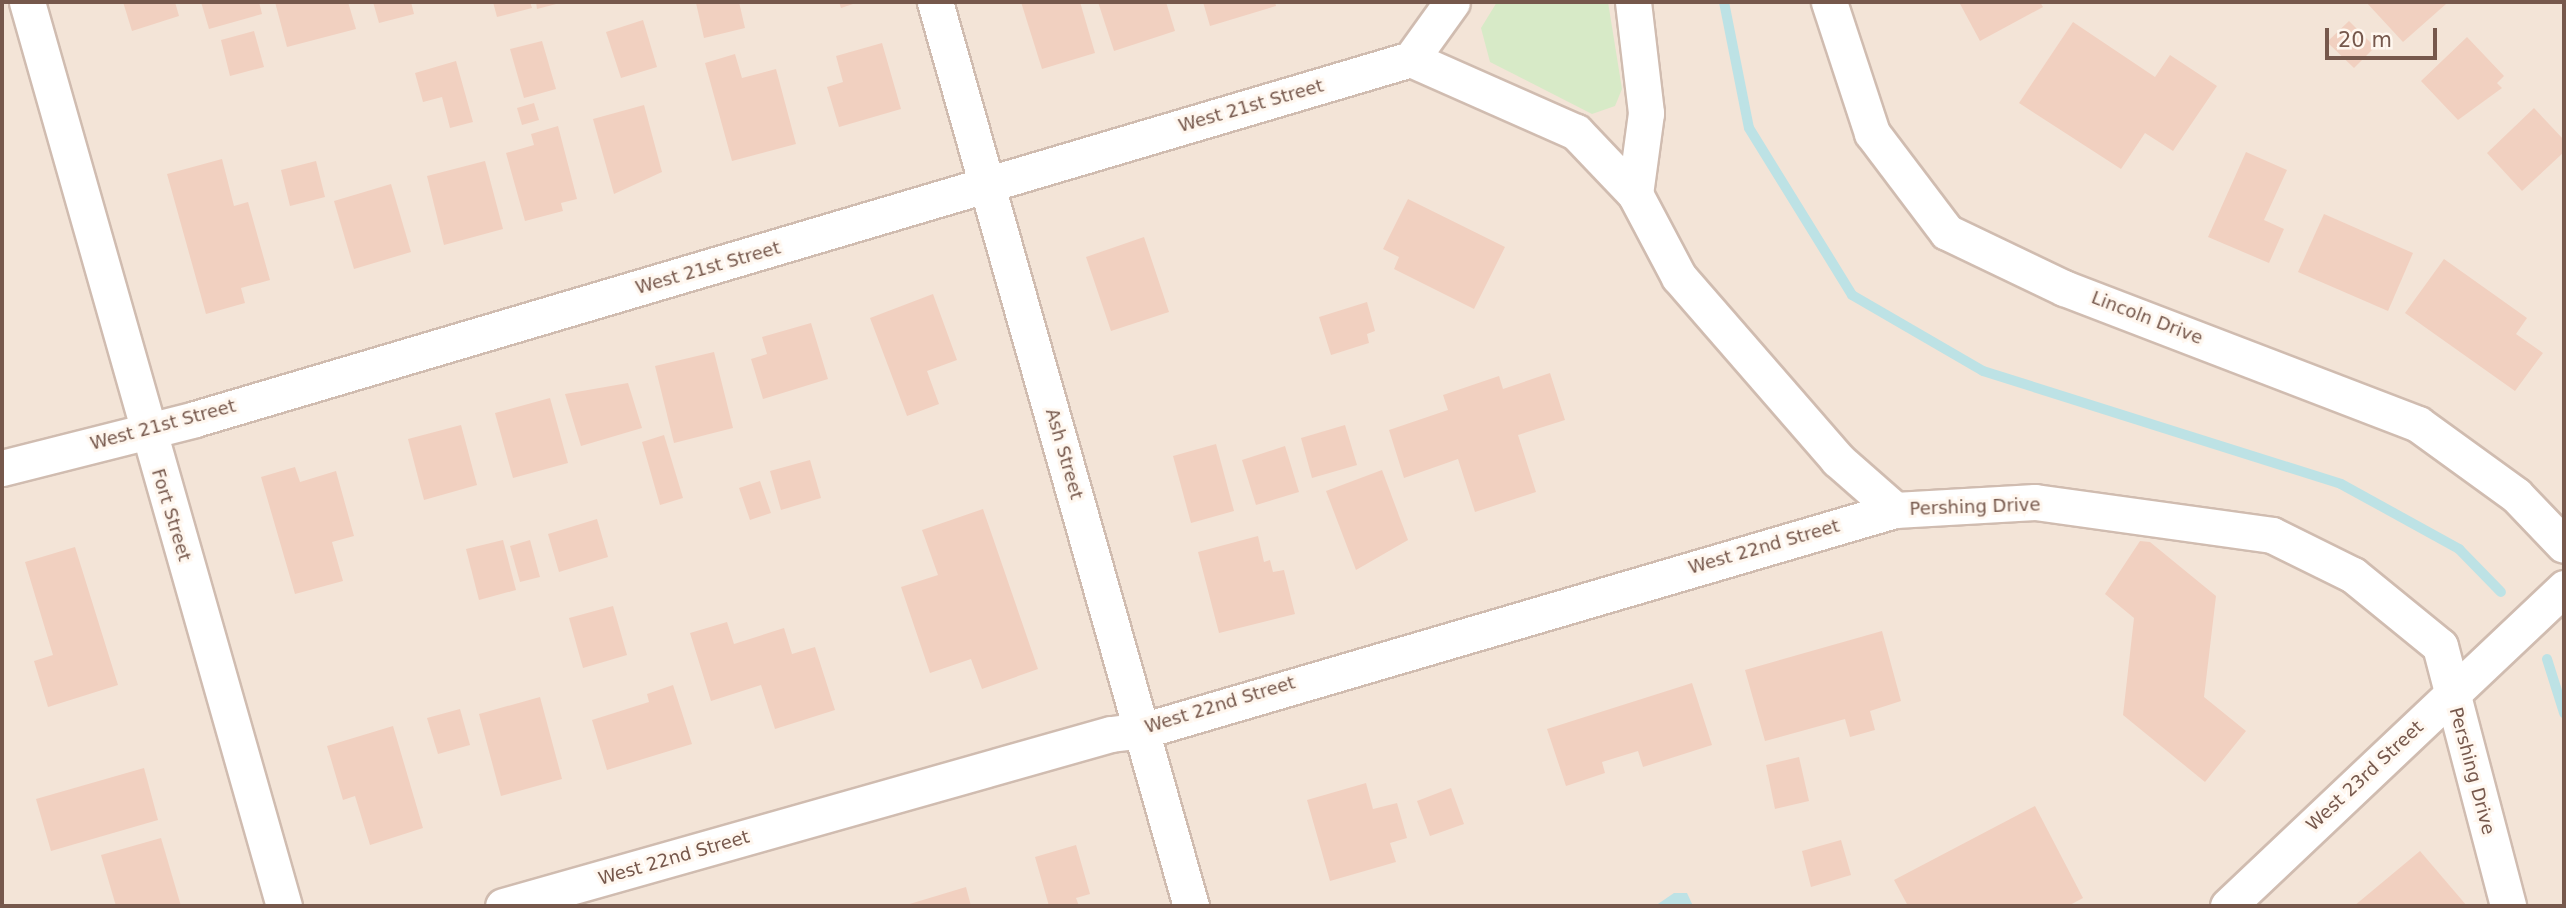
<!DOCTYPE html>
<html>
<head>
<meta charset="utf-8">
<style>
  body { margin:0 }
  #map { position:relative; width:2566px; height:908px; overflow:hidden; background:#fcf3e8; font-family:"DejaVu Sans",sans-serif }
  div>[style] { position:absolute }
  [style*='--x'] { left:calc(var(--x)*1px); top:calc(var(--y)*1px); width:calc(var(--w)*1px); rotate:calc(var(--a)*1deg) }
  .residential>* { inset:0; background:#f3e4d7 }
  .green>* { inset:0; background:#d7eac7 }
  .water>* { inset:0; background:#bde2e5 }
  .stream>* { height:10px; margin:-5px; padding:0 5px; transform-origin:5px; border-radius:5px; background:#bde2e5 }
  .building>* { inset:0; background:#f1d0c0 }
  .roads { filter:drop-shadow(2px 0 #d0bcb0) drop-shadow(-2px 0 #d0bcb0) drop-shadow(0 2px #d0bcb0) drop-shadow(0 -2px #d0bcb0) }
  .street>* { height:35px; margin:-17.5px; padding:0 17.5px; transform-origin:17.5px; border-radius:17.5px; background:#fff }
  span { translate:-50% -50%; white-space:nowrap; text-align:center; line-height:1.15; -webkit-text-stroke:6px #fff7ef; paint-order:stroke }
  .street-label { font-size:18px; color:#76584c }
  .frame { position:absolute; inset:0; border:4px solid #76584c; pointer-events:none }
  .scale { position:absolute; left:2325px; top:28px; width:112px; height:32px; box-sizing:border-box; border:4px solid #76584c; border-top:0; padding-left:9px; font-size:21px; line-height:24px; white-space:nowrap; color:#76584c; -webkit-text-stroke:5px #fff7ef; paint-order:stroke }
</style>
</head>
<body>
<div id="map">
  <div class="residential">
    <div style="clip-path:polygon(2px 2px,2564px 2px,2564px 906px,2px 906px)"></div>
  </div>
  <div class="green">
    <div style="clip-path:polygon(1497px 2px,1608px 2px,1622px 89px,1615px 106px,1592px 114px,1490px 62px,1481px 28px)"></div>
  </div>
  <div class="water">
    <div style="clip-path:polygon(1674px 893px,1687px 893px,1693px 906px,1655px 906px)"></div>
  </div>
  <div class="stream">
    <div style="--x:1724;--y:2;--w:128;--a:78.8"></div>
    <div style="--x:1749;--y:128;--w:196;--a:58.3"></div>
    <div style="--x:1852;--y:295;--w:151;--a:30.1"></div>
    <div style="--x:1983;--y:371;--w:375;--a:17.5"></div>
    <div style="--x:2341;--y:484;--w:135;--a:28.8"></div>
    <div style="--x:2459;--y:549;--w:60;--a:45.7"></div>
    <div style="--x:2547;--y:659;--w:57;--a:72.5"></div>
  </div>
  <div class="building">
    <div style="clip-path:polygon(123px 2px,175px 2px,179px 16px,132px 31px)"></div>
    <div style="clip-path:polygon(201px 2px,259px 2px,262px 14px,209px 29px)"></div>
    <div style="clip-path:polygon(275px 2px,348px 2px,356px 29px,287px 47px)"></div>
    <div style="clip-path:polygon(373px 2px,411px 2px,414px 14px,379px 23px)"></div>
    <div style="clip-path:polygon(493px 2px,530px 2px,532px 8px,497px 17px)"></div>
    <div style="clip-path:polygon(536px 2px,560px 2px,560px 3px,537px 9px)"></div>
    <div style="clip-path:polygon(739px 2px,745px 28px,704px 38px,696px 3px)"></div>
    <div style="clip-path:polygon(839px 2px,859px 2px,841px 8px)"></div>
    <div style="clip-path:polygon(1021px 2px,1080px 2px,1095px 53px,1042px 69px)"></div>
    <div style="clip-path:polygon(1098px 2px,1166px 2px,1175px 31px,1114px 51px)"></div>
    <div style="clip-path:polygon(1203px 2px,1275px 2px,1276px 6px,1210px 26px)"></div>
    <div style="clip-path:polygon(1959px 2px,2040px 2px,2043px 7px,1980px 41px)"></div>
    <div style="clip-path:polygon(2366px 2px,2444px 2px,2446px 4px,2403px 42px)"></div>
    <div style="clip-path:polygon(643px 20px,657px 67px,621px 78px,606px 32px)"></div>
    <div style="clip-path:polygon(2349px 21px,2375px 47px,2354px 68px,2327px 42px)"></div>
    <div style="clip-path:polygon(2073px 22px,2155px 77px,2170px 55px,2217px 86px,2173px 151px,2145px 133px,2121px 169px,2019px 103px)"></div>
    <div style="clip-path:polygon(254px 31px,264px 67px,230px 76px,221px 40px)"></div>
    <div style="clip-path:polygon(2467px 37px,2504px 76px,2497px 83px,2502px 88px,2458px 120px,2421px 81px)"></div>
    <div style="clip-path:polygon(542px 41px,556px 89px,524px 98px,510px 49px)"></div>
    <div style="clip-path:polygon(882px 43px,901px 109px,839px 127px,827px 87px,843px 82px,836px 56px)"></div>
    <div style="clip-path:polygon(735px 54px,742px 78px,776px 69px,796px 144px,732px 161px,705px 63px)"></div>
    <div style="clip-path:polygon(456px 61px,473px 122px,450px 128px,442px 97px,423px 102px,415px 73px)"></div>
    <div style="clip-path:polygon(534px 103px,539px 120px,522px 125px,517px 108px)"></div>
    <div style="clip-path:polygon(644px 105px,662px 172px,614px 194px,593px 119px)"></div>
    <div style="clip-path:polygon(2534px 108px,2564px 140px,2564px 152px,2522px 191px,2487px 153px)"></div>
    <div style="clip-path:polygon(558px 126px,577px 199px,561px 203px,563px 211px,525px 221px,506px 153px,534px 145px,531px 134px)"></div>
    <div style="clip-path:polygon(2246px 152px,2287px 170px,2264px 220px,2284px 229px,2269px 263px,2208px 237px)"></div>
    <div style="clip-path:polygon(222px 159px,234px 206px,248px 202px,270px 280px,241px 288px,245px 303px,206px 314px,167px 174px)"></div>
    <div style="clip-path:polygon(316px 161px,325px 197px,290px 206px,281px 170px)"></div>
    <div style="clip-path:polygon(485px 161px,503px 229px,444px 245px,427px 176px)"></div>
    <div style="clip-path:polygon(391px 184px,411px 252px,354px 269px,334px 201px)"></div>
    <div style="clip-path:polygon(1408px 199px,1505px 247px,1474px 309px,1394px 269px,1399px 257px,1383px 249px)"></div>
    <div style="clip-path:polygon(2324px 214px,2413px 253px,2388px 311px,2298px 272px)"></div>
    <div style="clip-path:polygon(1144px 237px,1169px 312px,1111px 331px,1086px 257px)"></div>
    <div style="clip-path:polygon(2444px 259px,2527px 318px,2516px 334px,2543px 353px,2515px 391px,2405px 313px)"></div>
    <div style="clip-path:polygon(933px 294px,957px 360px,927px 371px,939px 404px,907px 416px,870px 318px)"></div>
    <div style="clip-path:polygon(1367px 302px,1375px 331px,1367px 334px,1369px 343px,1331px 355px,1319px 317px)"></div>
    <div style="clip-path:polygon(811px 323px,828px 379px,763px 399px,751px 359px,767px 354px,762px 337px)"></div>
    <div style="clip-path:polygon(714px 352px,733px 428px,674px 443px,655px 366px)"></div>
    <div style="clip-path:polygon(1550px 373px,1565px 420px,1518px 435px,1536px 492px,1475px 512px,1458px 459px,1404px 478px,1389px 430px,1448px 410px,1443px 395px,1499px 376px,1503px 389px)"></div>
    <div style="clip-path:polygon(628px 383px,642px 428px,581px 446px,565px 394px)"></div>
    <div style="clip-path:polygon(550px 398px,568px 463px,513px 478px,495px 413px)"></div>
    <div style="clip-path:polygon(461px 425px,477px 485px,424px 500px,408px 439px)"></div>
    <div style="clip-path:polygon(1345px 425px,1357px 465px,1312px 478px,1301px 438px)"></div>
    <div style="clip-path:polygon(664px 435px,683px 498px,660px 505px,642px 442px)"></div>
    <div style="clip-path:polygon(1216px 444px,1234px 511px,1191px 523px,1173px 456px)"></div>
    <div style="clip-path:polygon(1285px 446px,1299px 492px,1256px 505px,1242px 460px)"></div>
    <div style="clip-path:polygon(810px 460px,821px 498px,781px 510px,770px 471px)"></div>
    <div style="clip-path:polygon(295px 467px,300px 482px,336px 471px,354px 536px,332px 542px,343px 581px,295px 594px,261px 477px)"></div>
    <div style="clip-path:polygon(1382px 470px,1408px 540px,1356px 570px,1326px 491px)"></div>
    <div style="clip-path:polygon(760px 481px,771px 513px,750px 520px,739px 488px)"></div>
    <div style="clip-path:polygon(983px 509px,1038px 669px,982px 689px,971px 659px,930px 673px,901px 587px,938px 575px,922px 530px)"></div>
    <div style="clip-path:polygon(597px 519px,608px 557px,559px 572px,548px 534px)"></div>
    <div style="clip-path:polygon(1258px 536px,1264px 562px,1270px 560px,1273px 572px,1284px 570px,1295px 614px,1219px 633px,1198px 552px)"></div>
    <div style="clip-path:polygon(503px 540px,516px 590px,479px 600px,466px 549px)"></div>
    <div style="clip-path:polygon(530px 540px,540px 577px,520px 582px,510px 546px)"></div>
    <div style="clip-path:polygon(2140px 541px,2150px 542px,2216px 596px,2204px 697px,2246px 731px,2205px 782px,2123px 715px,2134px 618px,2105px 594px)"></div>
    <div style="clip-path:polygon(75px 547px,118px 685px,48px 707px,34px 661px,53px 655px,25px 562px)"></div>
    <div style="clip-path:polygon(613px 606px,627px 655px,583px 668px,569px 618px)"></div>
    <div style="clip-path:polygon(727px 622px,734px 644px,784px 628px,792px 654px,815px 647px,835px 710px,775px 729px,761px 685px,711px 701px,690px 633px)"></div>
    <div style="clip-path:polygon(1882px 631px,1901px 701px,1870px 711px,1875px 730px,1850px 737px,1845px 719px,1765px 741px,1745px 670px)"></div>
    <div style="clip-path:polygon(1692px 683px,1712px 745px,1643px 767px,1638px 751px,1602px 762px,1605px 773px,1566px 786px,1547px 729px)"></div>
    <div style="clip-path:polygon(673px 685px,692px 744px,607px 770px,592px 720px,649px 702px,647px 694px)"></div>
    <div style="clip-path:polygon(540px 697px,562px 779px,501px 796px,479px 714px)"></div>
    <div style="clip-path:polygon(460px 709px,470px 745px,438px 754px,427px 718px)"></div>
    <div style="clip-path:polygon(393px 726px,423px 828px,370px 845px,355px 796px,343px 800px,327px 746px)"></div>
    <div style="clip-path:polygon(1799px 757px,1809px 801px,1775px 809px,1766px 765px)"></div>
    <div style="clip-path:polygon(144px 768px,158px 820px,51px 851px,36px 799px)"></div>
    <div style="clip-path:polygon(1366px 783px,1373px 809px,1397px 803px,1407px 838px,1390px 843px,1396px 862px,1330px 881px,1307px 800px)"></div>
    <div style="clip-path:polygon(1451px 788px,1464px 824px,1430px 836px,1417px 801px)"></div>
    <div style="clip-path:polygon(2035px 806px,2083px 898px,2068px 906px,1908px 906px,1894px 880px)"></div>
    <div style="clip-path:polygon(161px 838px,181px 906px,116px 906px,101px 855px)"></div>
    <div style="clip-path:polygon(1841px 840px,1851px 875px,1811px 887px,1802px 851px)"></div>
    <div style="clip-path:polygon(1076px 845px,1090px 894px,1076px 898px,1079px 906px,1049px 906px,1035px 857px)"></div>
    <div style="clip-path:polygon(2420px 851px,2467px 906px,2354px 906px)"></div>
    <div style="clip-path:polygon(966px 887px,971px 906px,903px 906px)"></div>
  </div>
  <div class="roads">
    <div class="street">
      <div style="--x:27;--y:2;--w:940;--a:74.13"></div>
      <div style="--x:935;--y:2;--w:940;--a:74.19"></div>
      <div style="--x:1633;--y:2;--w:112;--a:83.3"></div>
      <div style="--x:1646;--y:113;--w:82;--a:97.7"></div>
      <div style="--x:1635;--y:194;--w:94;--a:62.1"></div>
      <div style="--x:1679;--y:277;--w:242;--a:49"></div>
      <div style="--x:1838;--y:460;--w:76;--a:41.3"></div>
      <div style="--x:1829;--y:2;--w:138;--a:71.8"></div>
      <div style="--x:1872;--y:133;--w:124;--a:52.9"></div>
      <div style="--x:1947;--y:232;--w:130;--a:25.6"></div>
      <div style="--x:2064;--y:288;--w:379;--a:21"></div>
      <div style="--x:2418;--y:424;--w:121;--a:35.9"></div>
      <div style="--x:2516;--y:495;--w:69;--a:46.2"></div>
      <div style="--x:1411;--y:59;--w:180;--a:23.9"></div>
      <div style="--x:1576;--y:132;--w:86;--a:46.4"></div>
      <div style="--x:2;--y:468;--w:199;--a:-14.2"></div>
      <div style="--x:195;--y:419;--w:1268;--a:-16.49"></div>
      <div style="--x:1411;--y:59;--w:70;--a:-54.3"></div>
      <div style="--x:503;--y:906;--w:632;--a:-15.8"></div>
      <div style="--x:1111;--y:734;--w:34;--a:-7"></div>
      <div style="--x:1145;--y:730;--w:782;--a:-16.35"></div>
      <div style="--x:1895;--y:510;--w:140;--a:-3.3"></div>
      <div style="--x:2035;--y:502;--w:239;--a:7.9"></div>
      <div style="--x:2272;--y:535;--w:90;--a:26.3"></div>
      <div style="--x:2353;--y:575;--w:112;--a:39.2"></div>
      <div style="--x:2440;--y:646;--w:269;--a:75.3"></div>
      <div style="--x:2228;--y:906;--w:463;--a:-43.4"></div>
    </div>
  </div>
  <div class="street-label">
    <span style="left:1251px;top:106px;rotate:-16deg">West 21st Street</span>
    <span style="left:708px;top:268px;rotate:-16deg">West 21st Street</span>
    <span style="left:2147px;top:318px;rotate:21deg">Lincoln Drive</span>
    <span style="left:163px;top:425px;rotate:-15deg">West 21st Street</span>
    <span style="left:1064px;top:454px;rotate:74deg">Ash Street</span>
    <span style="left:1975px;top:507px;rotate:-2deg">Pershing Drive</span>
    <span style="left:171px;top:515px;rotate:73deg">Fort Street</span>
    <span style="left:1764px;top:547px;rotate:-16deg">West 22nd Street</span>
    <span style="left:1220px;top:705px;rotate:-17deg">West 22nd Street</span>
    <span style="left:2472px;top:771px;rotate:75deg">Pershing Drive</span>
    <span style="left:2365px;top:776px;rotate:-43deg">West 23rd Street</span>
    <span style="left:674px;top:858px;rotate:-16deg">West 22nd Street</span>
  </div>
  <div class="frame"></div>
  <div class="scale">20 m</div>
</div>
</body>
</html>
